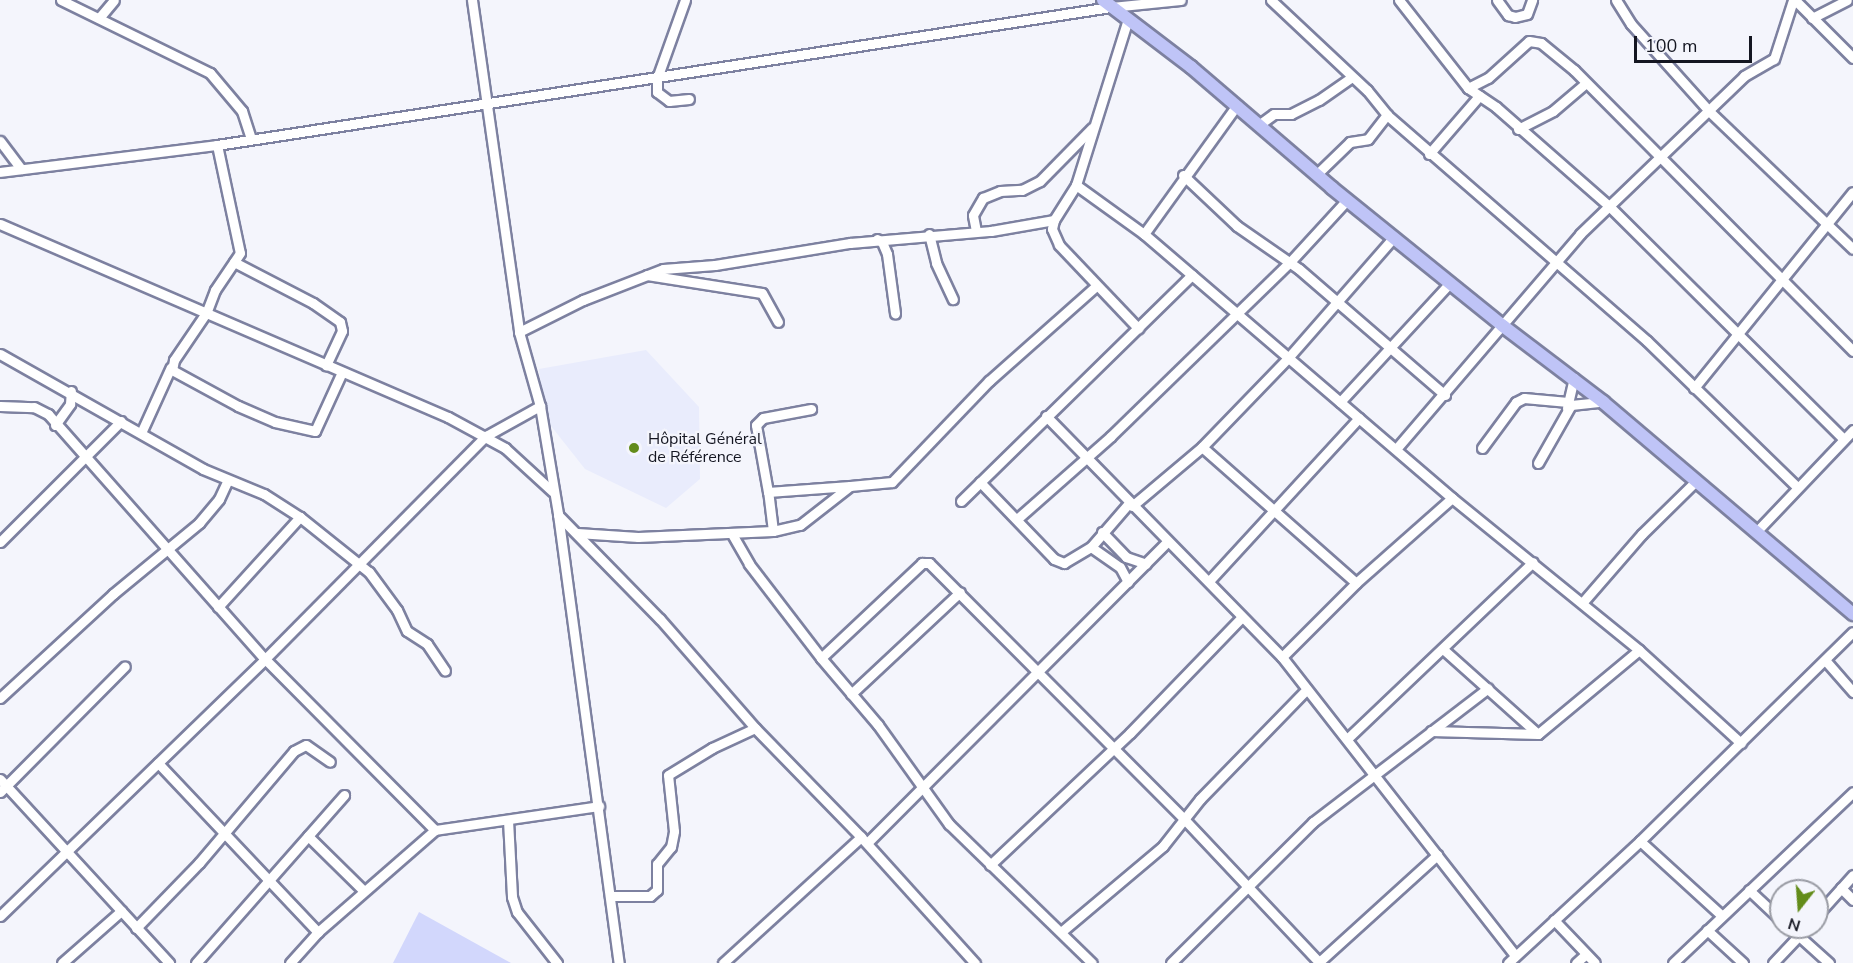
<!DOCTYPE html>
<html>
<head>
<meta charset="utf-8">
<style>
  body { margin:0 }
  #map { position:relative; width:1853px; height:963px; overflow:hidden; background:#f4f5fc; font-family:"Nunito Sans",sans-serif }
  div>[style] { position:absolute }
  [style*='--x'] { left:calc(var(--x)*1px); top:calc(var(--y)*1px); width:calc(var(--w)*1px); rotate:calc(var(--a)*1deg) }
  .built>* { inset:0; background:#e9ecfc }
  .green>* { inset:0; background:#d2d7fc }
  .roads { filter:drop-shadow(2px 0 #7d81a0) drop-shadow(-2px 0 #7d81a0) drop-shadow(0 2px #7d81a0) drop-shadow(0 -2px #7d81a0) }
  .minor>* { height:9px; margin:-4.5px; padding:0 4.5px; transform-origin:4.5px; border-radius:4.5px; background:#fff }
  .major>* { height:12px; margin:-6px; padding:0 6px; transform-origin:6px; border-radius:6px; background:#bfc4f7 }
  .dots>* { width:16px; height:16px; translate:-50% -50%; box-sizing:border-box; border:3px solid #f4f5fc; border-radius:50% }
  span { translate:-50% -50%; white-space:nowrap; text-align:center; line-height:1.15; -webkit-text-stroke:4.5px #f4f5fc; paint-order:stroke }
  .poi-label { font-size:16px; color:#141621 }
  .left { translate:0 -50%; text-align:left }
  .north { position:absolute; left:1769px; top:879px; width:60px; height:60px; box-sizing:border-box; background:#f4f5fc; border:2px solid #9a9ca4; border-radius:50%; rotate:197deg; font-size:16px; font-weight:700; line-height:24px; text-align:center; color:#141621 }
  .north::after { content:''; display:block; margin:auto; width:21px; height:27px; background:#638c1a; clip-path:polygon(50% 0,100% 100%,50% 72%,0 100%) }
  .scale { position:absolute; left:1634px; top:36px; width:118px; height:27px; box-sizing:border-box; border:3px solid #141621; border-top:0; padding-left:8px; font-size:18px; line-height:21px; white-space:nowrap; color:#141621; -webkit-text-stroke:4px #f4f5fc; paint-order:stroke }
</style>
</head>
<body>
<div id="map">
  <div class="built">
    <div style="clip-path:polygon(646px 350px,699px 407px,700px 479px,666px 508px,585px 469px,551px 426px,544px 409px,539px 369px)"></div>
  </div>
  <div class="green">
    <div style="clip-path:polygon(419px 912px,511px 963px,393px 963px)"></div>
  </div>
  <div class="roads">
    <div class="minor">
      <div style="--x:61;--y:0;--w:166;--a:26.1"></div>
      <div style="--x:210;--y:73;--w:50;--a:49.9"></div>
      <div style="--x:242;--y:111;--w:29;--a:72"></div>
      <div style="--x:472;--y:0;--w:335;--a:81.9"></div>
      <div style="--x:519;--y:332;--w:77;--a:74.2"></div>
      <div style="--x:540;--y:406;--w:109;--a:80.5"></div>
      <div style="--x:558;--y:514;--w:453;--a:82.3"></div>
      <div style="--x:685;--y:0;--w:83;--a:109.7"></div>
      <div style="--x:657;--y:78;--w:14;--a:90"></div>
      <div style="--x:657;--y:92;--w:15;--a:37"></div>
      <div style="--x:669;--y:101;--w:20;--a:-6"></div>
      <div style="--x:1271;--y:0;--w:132;--a:43.2"></div>
      <div style="--x:1367;--y:90;--w:32;--a:51"></div>
      <div style="--x:1387;--y:115;--w:344;--a:41"></div>
      <div style="--x:1647;--y:341;--w:209;--a:44.2"></div>
      <div style="--x:1399;--y:0;--w:112;--a:51.9"></div>
      <div style="--x:1468;--y:88;--w:34;--a:34"></div>
      <div style="--x:1496;--y:107;--w:150;--a:41.2"></div>
      <div style="--x:1609;--y:206;--w:331;--a:44.8"></div>
      <div style="--x:1497;--y:0;--w:19;--a:54"></div>
      <div style="--x:1508;--y:15;--w:7;--a:16"></div>
      <div style="--x:1515;--y:17;--w:12;--a:-14"></div>
      <div style="--x:1527;--y:14;--w:15;--a:-70"></div>
      <div style="--x:1616;--y:0;--w:28;--a:58"></div>
      <div style="--x:1631;--y:24;--w:117;--a:48.1"></div>
      <div style="--x:1709;--y:111;--w:199;--a:43.8"></div>
      <div style="--x:1795;--y:0;--w:82;--a:45"></div>
      <div style="--x:99;--y:18;--w:23;--a:-50"></div>
      <div style="--x:1812;--y:18;--w:39;--a:-27"></div>
      <div style="--x:1468;--y:88;--w:22;--a:-27"></div>
      <div style="--x:1488;--y:78;--w:55;--a:-42.1"></div>
      <div style="--x:1529;--y:41;--w:12;--a:9"></div>
      <div style="--x:1541;--y:43;--w:43;--a:39.3"></div>
      <div style="--x:1574;--y:70;--w:396;--a:45.2"></div>
      <div style="--x:1260;--y:124;--w:17;--a:-36"></div>
      <div style="--x:1274;--y:114;--w:17;--a:0"></div>
      <div style="--x:1291;--y:114;--w:31;--a:-27"></div>
      <div style="--x:1319;--y:100;--w:40;--a:-34.9"></div>
      <div style="--x:1518;--y:129;--w:39;--a:-27"></div>
      <div style="--x:1553;--y:111;--w:43;--a:-40.3"></div>
      <div style="--x:0;--y:141;--w:35;--a:53"></div>
      <div style="--x:217;--y:145;--w:110;--a:78"></div>
      <div style="--x:240;--y:253;--w:45;--a:124"></div>
      <div style="--x:215;--y:290;--w:25;--a:111"></div>
      <div style="--x:206;--y:313;--w:57;--a:124.2"></div>
      <div style="--x:174;--y:360;--w:10;--a:101"></div>
      <div style="--x:172;--y:370;--w:75;--a:28.6"></div>
      <div style="--x:238;--y:406;--w:40;--a:23.4"></div>
      <div style="--x:275;--y:422;--w:41;--a:12.7"></div>
      <div style="--x:315;--y:431;--w:65;--a:-65.4"></div>
      <div style="--x:1429;--y:154;--w:77;--a:-49.2"></div>
      <div style="--x:0;--y:172;--w:219;--a:-7.1"></div>
      <div style="--x:217;--y:145;--w:905;--a:-8.78"></div>
      <div style="--x:1111;--y:7;--w:70;--a:-5.7"></div>
      <div style="--x:1317;--y:174;--w:46;--a:-44.1"></div>
      <div style="--x:1350;--y:142;--w:18;--a:-9"></div>
      <div style="--x:1368;--y:139;--w:31;--a:-52"></div>
      <div style="--x:1183;--y:175;--w:74;--a:43.4"></div>
      <div style="--x:1237;--y:226;--w:75;--a:34.7"></div>
      <div style="--x:1299;--y:269;--w:193;--a:40.8"></div>
      <div style="--x:1076;--y:185;--w:84;--a:35.8"></div>
      <div style="--x:1144;--y:234;--w:406;--a:40.6"></div>
      <div style="--x:1452;--y:498;--w:241;--a:39.1"></div>
      <div style="--x:1639;--y:650;--w:138;--a:42.4"></div>
      <div style="--x:1054;--y:220;--w:9;--a:103"></div>
      <div style="--x:1052;--y:229;--w:17;--a:66"></div>
      <div style="--x:1059;--y:245;--w:115;--a:46.4"></div>
      <div style="--x:0;--y:224;--w:488;--a:23.3"></div>
      <div style="--x:448;--y:417;--w:65;--a:28.5"></div>
      <div style="--x:505;--y:448;--w:64;--a:42.5"></div>
      <div style="--x:976;--y:231;--w:16;--a:-101"></div>
      <div style="--x:973;--y:215;--w:20;--a:-60"></div>
      <div style="--x:983;--y:198;--w:18;--a:-22"></div>
      <div style="--x:1000;--y:191;--w:22;--a:-3"></div>
      <div style="--x:1022;--y:190;--w:20;--a:-27"></div>
      <div style="--x:1040;--y:181;--w:74;--a:-45.5"></div>
      <div style="--x:929;--y:234;--w:30;--a:76"></div>
      <div style="--x:936;--y:263;--w:40;--a:65"></div>
      <div style="--x:1144;--y:234;--w:159;--a:-54.2"></div>
      <div style="--x:877;--y:239;--w:6;--a:31"></div>
      <div style="--x:882;--y:242;--w:13;--a:67"></div>
      <div style="--x:887;--y:254;--w:60;--a:82.3"></div>
      <div style="--x:234;--y:262;--w:89;--a:27.4"></div>
      <div style="--x:313;--y:303;--w:33;--a:35"></div>
      <div style="--x:340;--y:322;--w:9;--a:77"></div>
      <div style="--x:342;--y:331;--w:38;--a:115"></div>
      <div style="--x:647;--y:275;--w:116;--a:8.9"></div>
      <div style="--x:762;--y:293;--w:33;--a:61"></div>
      <div style="--x:519;--y:332;--w:72;--a:-26.6"></div>
      <div style="--x:583;--y:300;--w:86;--a:-21.2"></div>
      <div style="--x:663;--y:269;--w:52;--a:-4.4"></div>
      <div style="--x:715;--y:265;--w:137;--a:-9.3"></div>
      <div style="--x:850;--y:243;--w:142;--a:-4.9"></div>
      <div style="--x:991;--y:231;--w:64;--a:-9.9"></div>
      <div style="--x:1054;--y:220;--w:41;--a:-57.8"></div>
      <div style="--x:1076;--y:185;--w:174;--a:-72.6"></div>
      <div style="--x:0;--y:354;--w:233;--a:29.5"></div>
      <div style="--x:203;--y:469;--w:66;--a:22.3"></div>
      <div style="--x:264;--y:494;--w:43;--a:32.6"></div>
      <div style="--x:300;--y:517;--w:88;--a:38.6"></div>
      <div style="--x:369;--y:572;--w:47;--a:53.6"></div>
      <div style="--x:397;--y:610;--w:23;--a:65"></div>
      <div style="--x:407;--y:631;--w:24;--a:33"></div>
      <div style="--x:427;--y:644;--w:32;--a:56"></div>
      <div style="--x:1694;--y:388;--w:252;--a:-51"></div>
      <div style="--x:1340;--y:402;--w:162;--a:-47.3"></div>
      <div style="--x:0;--y:406;--w:34;--a:2"></div>
      <div style="--x:34;--y:407;--w:16;--a:27"></div>
      <div style="--x:48;--y:414;--w:327;--a:48.5"></div>
      <div style="--x:265;--y:659;--w:241;--a:45.2"></div>
      <div style="--x:1567;--y:408;--w:31;--a:-77"></div>
      <div style="--x:1046;--y:416;--w:337;--a:45.6"></div>
      <div style="--x:1282;--y:657;--w:378;--a:52"></div>
      <div style="--x:55;--y:425;--w:26;--a:-54"></div>
      <div style="--x:70;--y:404;--w:13;--a:-86"></div>
      <div style="--x:141;--y:433;--w:72;--a:-65.6"></div>
      <div style="--x:1202;--y:447;--w:205;--a:41.4"></div>
      <div style="--x:1482;--y:448;--w:57;--a:-53.5"></div>
      <div style="--x:1516;--y:402;--w:9;--a:-27"></div>
      <div style="--x:1524;--y:398;--w:44;--a:5.2"></div>
      <div style="--x:1396;--y:449;--w:283;--a:-49.4"></div>
      <div style="--x:1580;--y:234;--w:228;--a:-43.9"></div>
      <div style="--x:1744;--y:76;--w:34;--a:-30"></div>
      <div style="--x:1774;--y:59;--w:62;--a:-72.1"></div>
      <div style="--x:1538;--y:463;--w:67;--a:-60.4"></div>
      <div style="--x:1571;--y:405;--w:30;--a:-6"></div>
      <div style="--x:980;--y:482;--w:107;--a:46.1"></div>
      <div style="--x:1054;--y:559;--w:11;--a:22"></div>
      <div style="--x:1064;--y:563;--w:31;--a:-31"></div>
      <div style="--x:1091;--y:547;--w:58;--a:-49.2"></div>
      <div style="--x:768;--y:492;--w:68;--a:-100.2"></div>
      <div style="--x:756;--y:425;--w:10;--a:-45"></div>
      <div style="--x:763;--y:418;--w:49;--a:-10.6"></div>
      <div style="--x:961;--y:501;--w:323;--a:-44.4"></div>
      <div style="--x:1132;--y:506;--w:92;--a:-40.1"></div>
      <div style="--x:1202;--y:447;--w:124;--a:-46"></div>
      <div style="--x:1288;--y:358;--w:161;--a:-48.8"></div>
      <div style="--x:558;--y:515;--w:146;--a:45.6"></div>
      <div style="--x:660;--y:619;--w:145;--a:48.9"></div>
      <div style="--x:755;--y:728;--w:152;--a:45.8"></div>
      <div style="--x:861;--y:837;--w:170;--a:47.9"></div>
      <div style="--x:1017;--y:519;--w:125;--a:-41.4"></div>
      <div style="--x:1111;--y:436;--w:250;--a:-44.2"></div>
      <div style="--x:1290;--y:262;--w:84;--a:-47.4"></div>
      <div style="--x:773;--y:531;--w:39;--a:-97"></div>
      <div style="--x:768;--y:492;--w:82;--a:-4.2"></div>
      <div style="--x:1102;--y:532;--w:35;--a:46"></div>
      <div style="--x:1126;--y:557;--w:21;--a:19"></div>
      <div style="--x:1756;--y:532;--w:141;--a:-46.4"></div>
      <div style="--x:577;--y:533;--w:61;--a:3.8"></div>
      <div style="--x:638;--y:537;--w:135;--a:-2.5"></div>
      <div style="--x:773;--y:531;--w:28;--a:-13"></div>
      <div style="--x:800;--y:525;--w:63;--a:-38"></div>
      <div style="--x:850;--y:486;--w:42;--a:-5.4"></div>
      <div style="--x:892;--y:482;--w:140;--a:-46.2"></div>
      <div style="--x:989;--y:381;--w:143;--a:-41.6"></div>
      <div style="--x:732;--y:534;--w:34;--a:60"></div>
      <div style="--x:749;--y:564;--w:118;--a:52.5"></div>
      <div style="--x:821;--y:658;--w:88;--a:49.6"></div>
      <div style="--x:878;--y:725;--w:122;--a:54.4"></div>
      <div style="--x:949;--y:824;--w:199;--a:44.2"></div>
      <div style="--x:0;--y:542;--w:171;--a:-45"></div>
      <div style="--x:1091;--y:547;--w:35;--a:35"></div>
      <div style="--x:1120;--y:567;--w:17;--a:62"></div>
      <div style="--x:1210;--y:580;--w:220;--a:-47.4"></div>
      <div style="--x:1582;--y:603;--w:91;--a:-49"></div>
      <div style="--x:1642;--y:534;--w:74;--a:-44.5"></div>
      <div style="--x:218;--y:607;--w:122;--a:-47.7"></div>
      <div style="--x:1444;--y:650;--w:126;--a:41.8"></div>
      <div style="--x:1282;--y:657;--w:105;--a:-45"></div>
      <div style="--x:1356;--y:583;--w:128;--a:-41.5"></div>
      <div style="--x:821;--y:658;--w:139;--a:-43.2"></div>
      <div style="--x:922;--y:563;--w:7;--a:0"></div>
      <div style="--x:929;--y:563;--w:363;--a:45.1"></div>
      <div style="--x:1185;--y:820;--w:195;--a:46.7"></div>
      <div style="--x:1825;--y:660;--w:43;--a:48.8"></div>
      <div style="--x:851;--y:694;--w:149;--a:-43.1"></div>
      <div style="--x:0;--y:698;--w:154;--a:-42.6"></div>
      <div style="--x:113;--y:594;--w:112;--a:-39.5"></div>
      <div style="--x:199;--y:523;--w:31;--a:-50"></div>
      <div style="--x:219;--y:499;--w:21;--a:-65"></div>
      <div style="--x:1431;--y:731;--w:107;--a:1.6"></div>
      <div style="--x:1538;--y:734;--w:131;--a:-39.7"></div>
      <div style="--x:1348;--y:738;--w:255;--a:-43.6"></div>
      <div style="--x:158;--y:763;--w:233;--a:46.6"></div>
      <div style="--x:0;--y:779;--w:250;--a:47.4"></div>
      <div style="--x:0;--y:792;--w:177;--a:-45.2"></div>
      <div style="--x:508;--y:820;--w:77;--a:87"></div>
      <div style="--x:512;--y:897;--w:16;--a:72"></div>
      <div style="--x:517;--y:912;--w:65;--a:51.9"></div>
      <div style="--x:308;--y:836;--w:78;--a:44.5"></div>
      <div style="--x:1640;--y:841;--w:110;--a:42.4"></div>
      <div style="--x:867;--y:843;--w:426;--a:-45.1"></div>
      <div style="--x:990;--y:865;--w:192;--a:-43.3"></div>
      <div style="--x:1130;--y:733;--w:161;--a:-46"></div>
      <div style="--x:1841;--y:888;--w:17;--a:45"></div>
      <div style="--x:1749;--y:890;--w:44;--a:43.2"></div>
      <div style="--x:610;--y:896;--w:40;--a:0"></div>
      <div style="--x:650;--y:896;--w:9;--a:-41"></div>
      <div style="--x:657;--y:890;--w:26;--a:-90"></div>
      <div style="--x:657;--y:864;--w:22;--a:-51"></div>
      <div style="--x:671;--y:847;--w:16;--a:-79"></div>
      <div style="--x:674;--y:831;--w:56;--a:-96.1"></div>
      <div style="--x:668;--y:775;--w:52;--a:-31.5"></div>
      <div style="--x:712;--y:748;--w:47;--a:-24.9"></div>
      <div style="--x:1817;--y:915;--w:54;--a:-48"></div>
      <div style="--x:0;--y:916;--w:369;--a:-44.1"></div>
      <div style="--x:265;--y:659;--w:314;--a:-45.3"></div>
      <div style="--x:486;--y:436;--w:62;--a:-29.1"></div>
      <div style="--x:1554;--y:920;--w:59;--a:46.4"></div>
      <div style="--x:1789;--y:927;--w:54;--a:42"></div>
      <div style="--x:136;--y:928;--w:91;--a:-45.9"></div>
      <div style="--x:199;--y:863;--w:147;--a:-49.7"></div>
      <div style="--x:294;--y:751;--w:13;--a:-27"></div>
      <div style="--x:306;--y:745;--w:29;--a:35"></div>
      <div style="--x:1707;--y:930;--w:49;--a:42.5"></div>
      <div style="--x:1061;--y:932;--w:133;--a:-40.1"></div>
      <div style="--x:1163;--y:846;--w:60;--a:-51.8"></div>
      <div style="--x:1200;--y:799;--w:153;--a:-45.8"></div>
      <div style="--x:62;--y:963;--w:79;--a:-41.4"></div>
      <div style="--x:196;--y:963;--w:224;--a:-48.6"></div>
      <div style="--x:290;--y:963;--w:42;--a:-47.9"></div>
      <div style="--x:318;--y:932;--w:155;--a:-41.1"></div>
      <div style="--x:435;--y:830;--w:166;--a:-8.3"></div>
      <div style="--x:723;--y:963;--w:187;--a:-42.4"></div>
      <div style="--x:1171;--y:963;--w:200;--a:-44.8"></div>
      <div style="--x:1313;--y:822;--w:220;--a:-37.4"></div>
      <div style="--x:1318;--y:963;--w:161;--a:-42.2"></div>
      <div style="--x:1508;--y:963;--w:180;--a:-42.7"></div>
      <div style="--x:1640;--y:841;--w:298;--a:-44.5"></div>
      <div style="--x:1576;--y:963;--w:13;--a:-42"></div>
      <div style="--x:1673;--y:963;--w:248;--a:-43.5"></div>
      <div style="--x:1773;--y:963;--w:50;--a:-46.6"></div>
    </div>
    <div class="major">
      <div style="--x:1103;--y:0;--w:111;--a:37.3"></div>
      <div style="--x:1191;--y:67;--w:186;--a:40.6"></div>
      <div style="--x:1332;--y:188;--w:220;--a:38.9"></div>
      <div style="--x:1503;--y:326;--w:126;--a:37.2"></div>
      <div style="--x:1603;--y:402;--w:328;--a:40.3"></div>
    </div>
  </div>
  <div class="dots">
    <div style="left:634px;top:448px;background:#638c1a"></div>
  </div>
  <div class="poi-label">
    <span class="left" style="left:648px;top:448px">Hôpital Général<br>de Référence</span>
  </div>
  <div class="north">N</div>
  <div class="scale">100 m</div>
</div>
</body>
</html>
